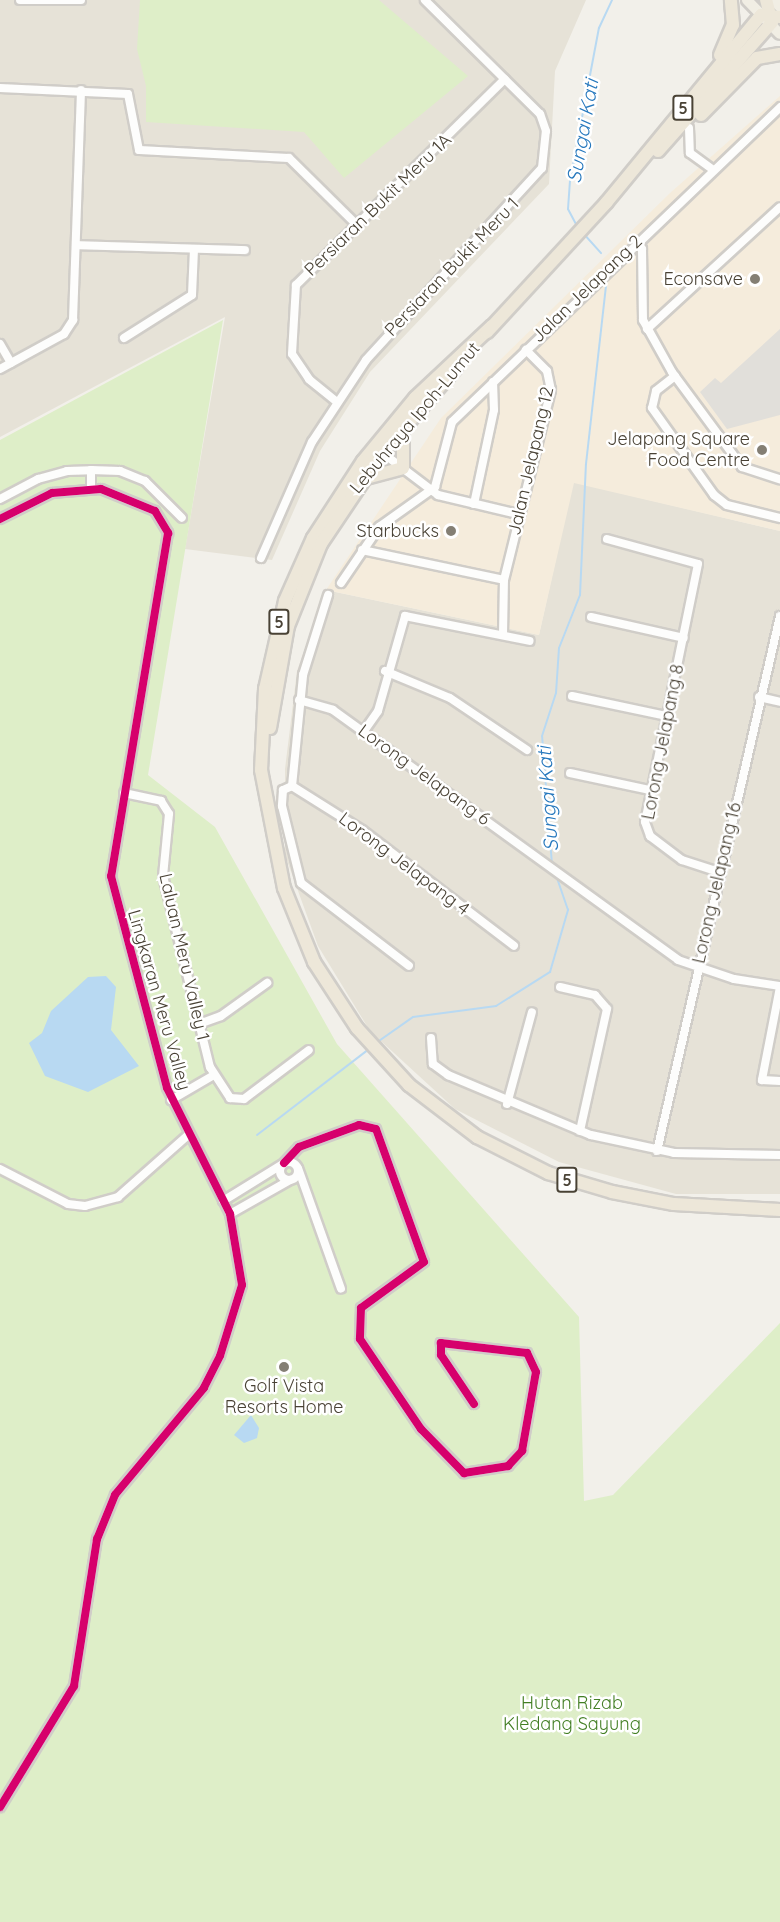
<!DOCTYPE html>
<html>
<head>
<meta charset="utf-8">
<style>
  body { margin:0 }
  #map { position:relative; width:780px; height:1922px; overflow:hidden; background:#f2f0ea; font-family:Quicksand,sans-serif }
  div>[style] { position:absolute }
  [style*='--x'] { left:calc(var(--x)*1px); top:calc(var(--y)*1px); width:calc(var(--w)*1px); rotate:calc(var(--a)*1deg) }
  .residential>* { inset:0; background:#e6e2d7 }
  .commercial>* { inset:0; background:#f5ecdc }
  .green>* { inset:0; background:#deeec8 }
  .parking>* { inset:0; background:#e1dfda }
  .water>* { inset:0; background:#b8d9f2 }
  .stream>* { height:2px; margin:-1px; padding:0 1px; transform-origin:1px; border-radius:1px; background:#b8d9f2 }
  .roads { filter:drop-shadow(2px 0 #d0cdc8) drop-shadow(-2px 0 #d0cdc8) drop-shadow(0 2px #d0cdc8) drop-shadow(0 -2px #d0cdc8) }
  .minor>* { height:8px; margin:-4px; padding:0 4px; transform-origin:4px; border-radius:4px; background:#fdfdfc }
  .minor>.ring { margin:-4px; padding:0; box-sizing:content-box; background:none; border:8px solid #fdfdfc; border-radius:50% }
  .major>* { height:10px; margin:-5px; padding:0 5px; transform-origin:5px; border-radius:5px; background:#f1eee4 }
  .highway>* { height:12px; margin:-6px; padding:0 6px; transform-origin:6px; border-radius:6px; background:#ede7d9 }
  .cycleway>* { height:8px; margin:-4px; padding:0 4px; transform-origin:4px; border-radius:4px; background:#d6006c }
  .dots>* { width:16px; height:16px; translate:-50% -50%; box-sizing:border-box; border:3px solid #fff; border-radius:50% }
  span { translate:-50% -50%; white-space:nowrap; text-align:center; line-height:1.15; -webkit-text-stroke:5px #fff; paint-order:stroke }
  .shield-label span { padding:2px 4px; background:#fff; border:2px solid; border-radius:4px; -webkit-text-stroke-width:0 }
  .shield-label { font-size:16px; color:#494235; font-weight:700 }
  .street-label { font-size:18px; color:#494235 }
  .poi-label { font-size:18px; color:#494235 }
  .right { translate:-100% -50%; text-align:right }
  .park-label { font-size:18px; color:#437f24 }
  .water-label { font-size:20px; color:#2678bd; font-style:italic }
</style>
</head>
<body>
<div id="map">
  <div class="residential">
    <div style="clip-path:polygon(0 0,586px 0,555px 71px,549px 184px,370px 372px,320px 451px,272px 560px,185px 549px,225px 317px,0 437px)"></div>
    <div style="clip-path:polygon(573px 482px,780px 531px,780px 1194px,676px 1194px,559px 1162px,455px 1109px,370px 1031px,318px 946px,285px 855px,285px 769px,297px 671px,326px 590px,539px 635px)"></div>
  </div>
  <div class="commercial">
    <div style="clip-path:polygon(780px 96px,780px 531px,574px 483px,539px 635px,326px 590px,441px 418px,670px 193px)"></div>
  </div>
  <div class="green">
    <div style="clip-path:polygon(140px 0,379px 0,468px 76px,344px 178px,304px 132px,146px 122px,146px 86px,137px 49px)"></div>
    <div style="clip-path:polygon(223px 320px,148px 775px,215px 827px,337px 1044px,579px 1317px,584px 1501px,613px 1495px,780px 1323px,780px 1922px,0 1922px,0 440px)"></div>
  </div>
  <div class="parking">
    <div style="clip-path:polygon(780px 329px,780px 415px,727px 429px,700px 392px,715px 378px,721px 383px)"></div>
  </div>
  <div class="water">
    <div style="clip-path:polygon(106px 976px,116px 987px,111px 1030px,139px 1066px,88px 1092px,45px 1076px,29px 1043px,42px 1033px,51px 1011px,88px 977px)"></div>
    <div style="clip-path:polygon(251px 1415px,259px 1428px,257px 1438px,244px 1443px,234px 1435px)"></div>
  </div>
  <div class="stream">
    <div style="--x:577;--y:226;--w:19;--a:-118"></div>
    <div style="--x:568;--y:209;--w:28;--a:-86"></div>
    <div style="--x:570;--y:181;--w:156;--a:-79.3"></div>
    <div style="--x:599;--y:28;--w:31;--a:-65"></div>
    <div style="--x:583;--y:233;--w:27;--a:48"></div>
    <div style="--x:552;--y:865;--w:129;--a:-94.4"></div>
    <div style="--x:542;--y:736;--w:45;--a:-72"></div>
    <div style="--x:556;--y:693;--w:45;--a:-86.2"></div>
    <div style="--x:559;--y:648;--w:57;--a:-68.4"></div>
    <div style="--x:580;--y:595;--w:131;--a:-87.4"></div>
    <div style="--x:586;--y:464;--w:180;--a:-83.6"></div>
    <div style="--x:376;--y:1043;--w:45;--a:-35.1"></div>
    <div style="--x:413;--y:1017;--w:84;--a:-7.5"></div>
    <div style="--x:496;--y:1006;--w:64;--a:-32.2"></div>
    <div style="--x:550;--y:972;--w:65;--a:-73.8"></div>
    <div style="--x:568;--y:910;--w:36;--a:-109"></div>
    <div style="--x:257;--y:1135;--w:141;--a:-37.5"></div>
  </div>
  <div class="roads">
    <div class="minor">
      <div style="--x:20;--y:0;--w:61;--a:0"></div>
      <div style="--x:0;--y:88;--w:128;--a:2.7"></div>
      <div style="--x:128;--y:94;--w:57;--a:78.9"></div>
      <div style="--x:139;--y:150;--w:150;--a:3.1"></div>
      <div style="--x:289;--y:158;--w:95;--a:44.6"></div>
      <div style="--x:689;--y:128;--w:25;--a:88"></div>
      <div style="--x:690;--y:153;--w:27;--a:36"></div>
      <div style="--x:636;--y:241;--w:10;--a:53"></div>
      <div style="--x:642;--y:249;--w:71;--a:89.2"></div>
      <div style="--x:643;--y:320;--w:60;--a:60.9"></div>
      <div style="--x:672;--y:372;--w:118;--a:53.6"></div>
      <div style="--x:742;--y:467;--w:40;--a:18"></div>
      <div style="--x:76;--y:245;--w:169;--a:1.7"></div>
      <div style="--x:647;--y:329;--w:180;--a:-42.5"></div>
      <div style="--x:124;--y:338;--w:80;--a:-32.3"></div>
      <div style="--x:192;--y:295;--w:46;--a:-87.5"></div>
      <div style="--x:0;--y:344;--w:22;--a:60"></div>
      <div style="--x:0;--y:369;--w:73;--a:-28.7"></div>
      <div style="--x:64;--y:334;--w:17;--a:-57"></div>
      <div style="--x:73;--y:320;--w:230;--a:-88"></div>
      <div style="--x:675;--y:376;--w:24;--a:142"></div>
      <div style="--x:656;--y:391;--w:17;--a:103"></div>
      <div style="--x:652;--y:408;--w:107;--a:54.5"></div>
      <div style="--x:714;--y:495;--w:16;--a:38"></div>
      <div style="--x:727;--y:505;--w:55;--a:13.8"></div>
      <div style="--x:337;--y:402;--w:36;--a:-141"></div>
      <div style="--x:309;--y:379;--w:30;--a:-124"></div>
      <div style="--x:292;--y:354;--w:69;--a:-86.7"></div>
      <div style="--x:296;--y:285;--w:293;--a:-44.6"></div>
      <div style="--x:380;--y:451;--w:73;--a:37.2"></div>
      <div style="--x:438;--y:495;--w:82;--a:13.4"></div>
      <div style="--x:91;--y:470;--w:29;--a:2"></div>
      <div style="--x:120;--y:471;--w:27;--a:22"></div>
      <div style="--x:145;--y:481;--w:52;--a:45"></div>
      <div style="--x:0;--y:499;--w:43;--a:-27.8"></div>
      <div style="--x:38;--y:479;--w:30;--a:-15"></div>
      <div style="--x:67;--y:471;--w:24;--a:-2"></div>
      <div style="--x:91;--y:470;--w:18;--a:90"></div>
      <div style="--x:474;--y:504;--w:96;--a:-78"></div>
      <div style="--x:494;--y:410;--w:28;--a:-92"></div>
      <div style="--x:0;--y:519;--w:58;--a:-26.6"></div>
      <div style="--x:52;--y:493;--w:49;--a:-4.7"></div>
      <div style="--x:101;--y:489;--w:58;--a:22.2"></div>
      <div style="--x:155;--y:511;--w:26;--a:59"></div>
      <div style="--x:168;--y:533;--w:348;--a:99.4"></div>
      <div style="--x:111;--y:876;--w:219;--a:75.2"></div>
      <div style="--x:167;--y:1088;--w:141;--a:63.4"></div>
      <div style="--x:230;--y:1214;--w:72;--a:80.4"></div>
      <div style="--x:242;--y:1285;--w:74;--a:107.2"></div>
      <div style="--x:220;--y:1356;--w:36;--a:117"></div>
      <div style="--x:204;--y:1388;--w:139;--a:129.8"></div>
      <div style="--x:115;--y:1495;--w:48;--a:112.2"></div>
      <div style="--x:97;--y:1539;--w:149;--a:98.9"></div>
      <div style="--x:74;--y:1686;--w:142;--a:121.4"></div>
      <div style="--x:607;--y:539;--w:94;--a:15.4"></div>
      <div style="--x:698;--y:564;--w:263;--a:101.6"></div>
      <div style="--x:645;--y:822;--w:15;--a:70"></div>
      <div style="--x:650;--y:836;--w:40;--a:37"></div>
      <div style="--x:682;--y:860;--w:40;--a:18"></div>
      <div style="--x:362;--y:550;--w:145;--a:11.9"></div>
      <div style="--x:261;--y:558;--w:127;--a:-66.3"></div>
      <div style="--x:312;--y:442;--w:98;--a:-56.6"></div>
      <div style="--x:366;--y:360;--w:260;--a:-47.5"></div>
      <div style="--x:542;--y:168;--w:37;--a:-84"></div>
      <div style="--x:546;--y:131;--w:18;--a:-109"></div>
      <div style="--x:540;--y:114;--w:162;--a:-135.3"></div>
      <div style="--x:341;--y:583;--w:68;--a:-55.8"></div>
      <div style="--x:379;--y:527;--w:69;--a:-35.5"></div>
      <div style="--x:435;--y:487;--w:67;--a:-75.3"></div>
      <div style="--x:452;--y:422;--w:455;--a:-43.8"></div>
      <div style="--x:591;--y:617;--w:95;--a:12.7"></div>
      <div style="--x:503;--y:635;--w:55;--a:-89"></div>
      <div style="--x:504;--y:580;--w:196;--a:-76.1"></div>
      <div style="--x:551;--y:390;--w:19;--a:-102"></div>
      <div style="--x:547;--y:371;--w:30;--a:-135"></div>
      <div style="--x:385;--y:671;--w:70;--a:22.6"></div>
      <div style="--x:450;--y:698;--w:93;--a:34"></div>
      <div style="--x:572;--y:696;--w:96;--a:12"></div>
      <div style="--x:759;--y:697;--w:22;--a:13"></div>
      <div style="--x:299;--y:700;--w:35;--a:16"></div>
      <div style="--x:333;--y:710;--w:426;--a:35.9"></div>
      <div style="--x:678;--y:960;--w:59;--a:18.7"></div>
      <div style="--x:734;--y:979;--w:47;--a:8.7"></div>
      <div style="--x:364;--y:731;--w:24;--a:-55"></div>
      <div style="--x:378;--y:711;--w:99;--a:-74.1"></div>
      <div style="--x:405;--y:616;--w:127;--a:11.3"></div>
      <div style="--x:570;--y:773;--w:82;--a:12"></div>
      <div style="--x:292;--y:786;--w:83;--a:32.2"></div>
      <div style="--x:362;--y:830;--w:191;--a:37.3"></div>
      <div style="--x:292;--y:786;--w:10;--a:156"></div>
      <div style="--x:283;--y:790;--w:16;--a:94"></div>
      <div style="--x:282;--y:806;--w:79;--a:76.1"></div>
      <div style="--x:301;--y:883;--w:136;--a:37.5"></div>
      <div style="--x:292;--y:786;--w:112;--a:-84.3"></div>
      <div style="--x:303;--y:675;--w:84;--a:-72.6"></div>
      <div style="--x:124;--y:793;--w:38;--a:12"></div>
      <div style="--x:161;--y:801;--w:15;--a:58"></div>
      <div style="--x:169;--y:814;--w:62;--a:95.5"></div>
      <div style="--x:163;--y:876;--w:197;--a:76.2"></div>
      <div style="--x:210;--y:1067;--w:37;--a:57"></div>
      <div style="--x:230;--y:1098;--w:14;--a:4"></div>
      <div style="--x:244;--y:1099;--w:81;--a:-37"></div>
      <div style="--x:560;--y:987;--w:36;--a:13"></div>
      <div style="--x:595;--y:995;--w:18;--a:49"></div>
      <div style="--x:607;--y:1009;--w:125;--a:102.5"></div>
      <div style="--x:780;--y:987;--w:95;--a:101"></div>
      <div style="--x:762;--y:1080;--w:18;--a:3"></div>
      <div style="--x:199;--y:1024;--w:23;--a:-20"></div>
      <div style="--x:221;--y:1016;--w:57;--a:-35.7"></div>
      <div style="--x:431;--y:1038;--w:26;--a:86"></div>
      <div style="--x:433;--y:1064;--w:19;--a:36"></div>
      <div style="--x:448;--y:1075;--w:155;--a:22.8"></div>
      <div style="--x:591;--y:1135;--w:85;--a:12.2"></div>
      <div style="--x:674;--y:1153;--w:106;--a:1.1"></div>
      <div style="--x:171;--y:1100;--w:50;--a:-30.2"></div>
      <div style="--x:507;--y:1104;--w:95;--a:-74.8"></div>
      <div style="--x:657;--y:1151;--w:549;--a:-77.05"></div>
      <div class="ring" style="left:280px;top:1162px;width:10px;height:10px"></div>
      <div style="--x:284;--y:1163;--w:22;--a:-47"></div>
      <div style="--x:299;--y:1147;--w:64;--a:-20.1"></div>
      <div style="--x:359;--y:1125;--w:17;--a:13"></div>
      <div style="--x:376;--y:1129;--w:141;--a:70.2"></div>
      <div style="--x:424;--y:1262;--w:78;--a:143.9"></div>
      <div style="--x:361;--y:1308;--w:31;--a:92"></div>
      <div style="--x:360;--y:1339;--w:109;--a:55.9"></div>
      <div style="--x:421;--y:1429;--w:62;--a:45.7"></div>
      <div style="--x:464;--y:1473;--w:45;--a:-9"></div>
      <div style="--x:508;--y:1466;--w:21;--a:-47"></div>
      <div style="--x:522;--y:1451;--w:80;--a:-80"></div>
      <div style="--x:536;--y:1372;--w:21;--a:-115"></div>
      <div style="--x:527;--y:1353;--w:87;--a:-173.4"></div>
      <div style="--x:441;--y:1343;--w:12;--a:90"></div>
      <div style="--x:441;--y:1355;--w:59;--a:56"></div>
      <div style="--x:298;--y:1168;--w:128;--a:70.4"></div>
      <div style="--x:0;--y:1169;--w:76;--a:27.2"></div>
      <div style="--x:68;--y:1204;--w:17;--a:7"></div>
      <div style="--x:85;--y:1206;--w:34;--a:-15"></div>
      <div style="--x:118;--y:1197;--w:94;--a:-41.5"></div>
      <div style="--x:223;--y:1201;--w:70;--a:-31.7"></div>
      <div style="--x:230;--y:1214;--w:69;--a:-29.5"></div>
    </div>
    <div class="major">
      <div style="--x:747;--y:0;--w:47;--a:45.9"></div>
      <div style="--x:773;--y:0;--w:10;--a:45"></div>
    </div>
    <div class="highway">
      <div style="--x:720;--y:55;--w:33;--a:-67"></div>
      <div style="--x:733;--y:25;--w:25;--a:-95"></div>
      <div style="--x:701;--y:115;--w:80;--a:-45.5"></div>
      <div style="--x:757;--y:58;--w:23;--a:-10"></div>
      <div style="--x:658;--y:151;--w:172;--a:-48.5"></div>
      <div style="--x:772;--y:22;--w:23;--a:-105"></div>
      <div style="--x:492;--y:326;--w:105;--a:136.9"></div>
      <div style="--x:415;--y:398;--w:82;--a:129.5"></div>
      <div style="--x:363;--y:461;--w:92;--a:123"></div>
      <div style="--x:313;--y:538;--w:69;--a:114"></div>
      <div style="--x:285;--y:601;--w:90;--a:102.8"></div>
      <div style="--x:265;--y:689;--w:81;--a:92.8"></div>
      <div style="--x:261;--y:770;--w:120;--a:79"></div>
      <div style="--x:284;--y:888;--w:80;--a:67.9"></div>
      <div style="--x:314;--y:962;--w:79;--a:56.9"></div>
      <div style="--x:357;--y:1028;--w:77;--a:47.6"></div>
      <div style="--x:409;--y:1085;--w:86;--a:37.4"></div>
      <div style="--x:477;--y:1137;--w:80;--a:26.9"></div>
      <div style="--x:548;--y:1173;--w:67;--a:16.5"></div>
      <div style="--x:612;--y:1192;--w:63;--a:11"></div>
      <div style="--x:674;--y:1204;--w:106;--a:3.2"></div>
      <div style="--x:487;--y:332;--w:176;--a:-47.3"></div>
      <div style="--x:606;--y:203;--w:244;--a:-50.5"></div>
      <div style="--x:761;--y:15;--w:19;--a:6"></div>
      <div style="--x:366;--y:478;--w:38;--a:-15"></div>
      <div style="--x:403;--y:468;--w:38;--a:-90"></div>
      <div style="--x:270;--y:728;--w:104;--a:-80"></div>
      <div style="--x:288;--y:626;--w:88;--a:-68.1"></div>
      <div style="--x:321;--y:544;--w:110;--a:-56.2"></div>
      <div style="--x:382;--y:453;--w:113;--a:-49"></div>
    </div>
  </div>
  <div class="cycleway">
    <div style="--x:0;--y:519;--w:58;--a:-26.6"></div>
    <div style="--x:52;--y:493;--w:49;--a:-4.7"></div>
    <div style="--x:101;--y:489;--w:58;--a:22.2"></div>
    <div style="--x:155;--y:511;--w:26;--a:59"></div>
    <div style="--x:168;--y:533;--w:348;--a:99.4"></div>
    <div style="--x:111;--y:876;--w:219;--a:75.2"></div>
    <div style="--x:167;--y:1088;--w:141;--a:63.4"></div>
    <div style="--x:230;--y:1214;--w:72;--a:80.4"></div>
    <div style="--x:242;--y:1285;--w:74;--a:107.2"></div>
    <div style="--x:220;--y:1356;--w:36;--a:117"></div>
    <div style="--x:204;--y:1388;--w:139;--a:129.8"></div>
    <div style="--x:115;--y:1495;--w:48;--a:112.2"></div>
    <div style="--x:97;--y:1539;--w:149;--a:98.9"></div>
    <div style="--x:74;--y:1686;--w:142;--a:121.4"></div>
    <div style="--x:284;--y:1163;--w:22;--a:-47"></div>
    <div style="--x:299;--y:1147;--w:64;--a:-20.1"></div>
    <div style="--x:359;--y:1125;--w:17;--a:13"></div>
    <div style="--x:376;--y:1129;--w:141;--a:70.2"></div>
    <div style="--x:424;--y:1262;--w:78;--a:143.9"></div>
    <div style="--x:361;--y:1308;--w:31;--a:92"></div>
    <div style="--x:360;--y:1339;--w:109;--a:55.9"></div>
    <div style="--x:421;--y:1429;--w:62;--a:45.7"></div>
    <div style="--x:464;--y:1473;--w:45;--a:-9"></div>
    <div style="--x:508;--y:1466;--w:21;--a:-47"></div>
    <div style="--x:522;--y:1451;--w:80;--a:-80"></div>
    <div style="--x:536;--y:1372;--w:21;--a:-115"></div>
    <div style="--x:527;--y:1353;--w:87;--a:-173.4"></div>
    <div style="--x:441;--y:1343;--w:12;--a:90"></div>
    <div style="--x:441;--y:1355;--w:59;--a:56"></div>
  </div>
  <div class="dots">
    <div style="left:755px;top:279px;background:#847f74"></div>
    <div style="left:762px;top:450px;background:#847f74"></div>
    <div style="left:451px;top:531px;background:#847f74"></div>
    <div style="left:284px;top:1367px;background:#847f74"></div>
  </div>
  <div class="shield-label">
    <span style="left:683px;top:108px">5</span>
    <span style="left:279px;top:622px">5</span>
    <span style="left:567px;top:1180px">5</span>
  </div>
  <div class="street-label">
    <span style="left:378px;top:205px;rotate:-44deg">Persiaran Bukit Meru 1A</span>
    <span style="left:452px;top:267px;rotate:-46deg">Persiaran Bukit Meru 1</span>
    <span style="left:587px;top:289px;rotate:-44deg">Jalan Jelapang 2</span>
    <span style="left:415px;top:418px;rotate:-50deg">Lebuhraya Ipoh-Lumut</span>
    <span style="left:531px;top:461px;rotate:-77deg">Jalan Jelapang 12</span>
    <span style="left:663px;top:742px;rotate:-79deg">Lorong Jelapang 8</span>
    <span style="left:424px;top:775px;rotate:36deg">Lorong Jelapang 6</span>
    <span style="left:404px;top:864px;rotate:37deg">Lorong Jelapang 4</span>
    <span style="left:717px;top:883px;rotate:-77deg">Lorong Jelapang 16</span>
    <span style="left:184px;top:957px;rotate:77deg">Laluan Meru Valley 1</span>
    <span style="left:159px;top:1000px;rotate:74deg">Lingkaran Meru Valley</span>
  </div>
  <div class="poi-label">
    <span class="right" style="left:743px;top:279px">Econsave</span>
    <span class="right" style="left:750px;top:450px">Jelapang Square<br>Food Centre</span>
    <span class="right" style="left:439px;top:531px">Starbucks</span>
    <span style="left:284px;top:1397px">Golf Vista<br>Resorts Home</span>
  </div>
  <div class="park-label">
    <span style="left:572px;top:1714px">Hutan Rizab<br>Kledang Sayung</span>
  </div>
  <div class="water-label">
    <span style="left:582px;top:131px;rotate:-80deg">Sungai Kati</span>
    <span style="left:547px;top:799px;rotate:-94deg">Sungai Kati</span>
  </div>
</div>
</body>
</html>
